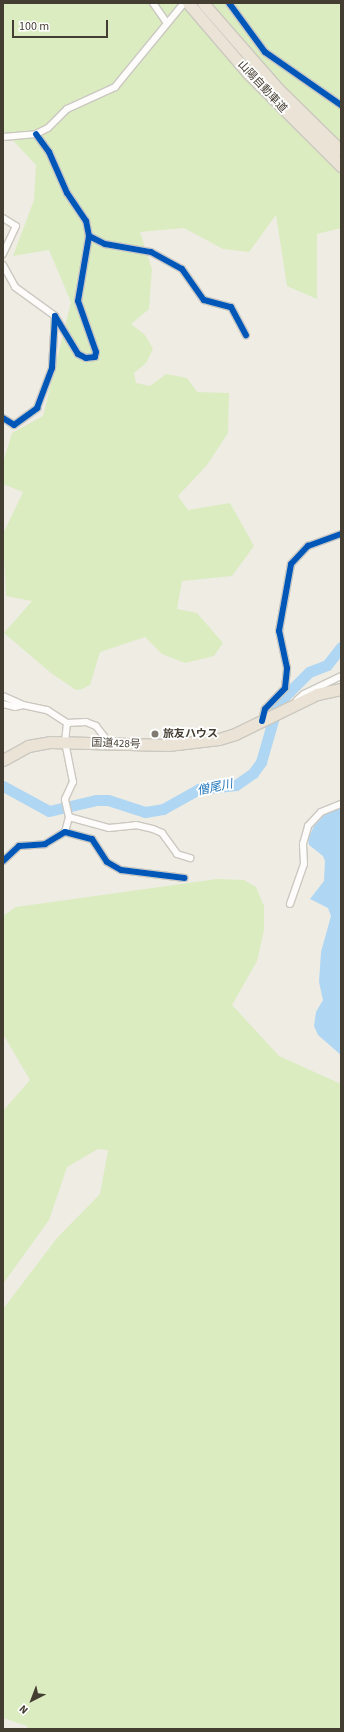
<!DOCTYPE html>
<html>
<head>
<meta charset="utf-8">
<style>
  body { margin:0 }
  #map { position:relative; width:344px; height:1732px; overflow:hidden; background:#efece4; font-family:"Source Sans 3","Noto Sans JP",sans-serif }
  div>[style] { position:absolute }
  [style*='--x'] { left:calc(var(--x)*1px); top:calc(var(--y)*1px); width:calc(var(--w)*1px); rotate:calc(var(--a)*1deg) }
  .green>* { inset:0; background:#daecc0 }
  .water>* { inset:0; background:#afd6f2 }
  .river>* { height:11px; margin:-5.5px; padding:0 5.5px; transform-origin:5.5px; border-radius:5.5px; background:#afd6f2 }
  .roads { filter:drop-shadow(1px 0 #cbc8c0) drop-shadow(-1px 0 #cbc8c0) drop-shadow(0 1px #cbc8c0) drop-shadow(0 -1px #cbc8c0) }
  .street>* { height:6px; margin:-3px; padding:0 3px; transform-origin:3px; border-radius:3px; background:#fdfcfb }
  .highway>* { height:11px; margin:-5.5px; padding:0 5.5px; transform-origin:5.5px; border-radius:5.5px; background:#ebe4d6 }
  .cycleway>* { height:6px; margin:-3px; padding:0 3px; transform-origin:3px; border-radius:3px; background:#0057b8 }
  .dots>* { width:11px; height:11px; translate:-50% -50%; box-sizing:border-box; border:2px solid #fff; border-radius:50% }
  span { translate:-50% -50%; white-space:nowrap; text-align:center; line-height:1.15; -webkit-text-stroke:3.5px #fff; paint-order:stroke }
  .street-label { font-size:11px; color:#443d31 }
  .poi-label { font-size:11px; color:#443d31; font-weight:700 }
  .left { translate:0 -50%; text-align:left }
  .water-label { font-size:12px; color:#2075ba; font-style:italic }
  .frame { position:absolute; inset:0; border:4px solid #443d31; pointer-events:none }
  .north { position:absolute; left:12px; top:1680px; width:40px; height:40px; -webkit-text-stroke:3px #fff; paint-order:stroke; rotate:222deg; font-size:11px; font-weight:700; line-height:16px; text-align:center; color:#443d31 }
  .north::after { content:''; display:block; margin:auto; width:14px; height:18px; background:#443d31; clip-path:polygon(50% 0,100% 100%,50% 72%,0 100%) }
  .scale { position:absolute; left:12px; top:20px; width:96px; height:18px; box-sizing:border-box; border:2px solid #443d31; border-top:0; padding-left:5px; font-size:12px; line-height:14px; white-space:nowrap; color:#443d31; -webkit-text-stroke:3px #fff; paint-order:stroke }
</style>
</head>
<body>
<div id="map">
  <div class="green">
    <div style="clip-path:polygon(3px 3px,341px 3px,341px 228px,317px 234px,317px 299px,287px 286px,276px 215px,249px 252px,223px 249px,184px 228px,140px 232px,152px 269px,149px 309px,131px 324px,145px 335px,153px 349px,146px 363px,134px 373px,136px 383px,150px 386px,166px 374px,187px 378px,197px 392px,229px 393px,228px 433px,207px 465px,178px 496px,188px 510px,230px 503px,254px 546px,232px 576px,182px 581px,177px 609px,197px 613px,223px 643px,214px 656px,185px 663px,162px 654px,145px 637px,100px 652px,90px 685px,82px 689px,76px 690px,51px 673px,4px 633px,32px 601px,6px 596px,3px 534px,23px 492px,3px 484px,3px 463px,12px 433px,43px 416px,71px 302px,49px 250px,13px 256px,34px 200px,36px 165px,3px 130px)"></div>
    <div style="clip-path:polygon(217px 879px,244px 880px,256px 887px,264px 906px,264px 930px,257px 961px,232px 1005px,279px 1056px,341px 1084px,341px 1729px,28px 1729px,27px 1726px,3px 1718px,3px 1309px,57px 1238px,100px 1194px,108px 1150px,98px 1149px,67px 1167px,49px 1220px,3px 1284px,3px 1111px,30px 1080px,3px 1034px,3px 916px,16px 907px)"></div>
  </div>
  <div class="water">
    <div style="clip-path:polygon(341px 808px,341px 1055px,318px 1035px,314px 1026px,316px 1012px,323px 1000px,319px 982px,321px 952px,331px 916px,328px 908px,310px 899px,324px 881px,325px 861px,323px 856px,309px 845px,308px 839px,314px 826px,327px 812px)"></div>
  </div>
  <div class="river">
    <div style="--x:3;--y:786;--w:52;--a:28.5"></div>
    <div style="--x:49;--y:811;--w:48;--a:-13.2"></div>
    <div style="--x:96;--y:800;--w:12;--a:0"></div>
    <div style="--x:108;--y:800;--w:39;--a:18"></div>
    <div style="--x:145;--y:812;--w:18;--a:-9"></div>
    <div style="--x:163;--y:809;--w:41;--a:-29.1"></div>
    <div style="--x:199;--y:789;--w:37;--a:-6"></div>
    <div style="--x:236;--y:785;--w:21;--a:-35"></div>
    <div style="--x:253;--y:773;--w:14;--a:-54"></div>
    <div style="--x:261;--y:762;--w:61;--a:-73.9"></div>
    <div style="--x:278;--y:703;--w:44;--a:-45"></div>
    <div style="--x:309;--y:672;--w:19;--a:-21"></div>
    <div style="--x:327;--y:665;--w:23;--a:-52"></div>
  </div>
  <div class="roads">
    <div class="street">
      <div style="--x:153;--y:3;--w:24;--a:55"></div>
      <div style="--x:229;--y:3;--w:61;--a:53.7"></div>
      <div style="--x:265;--y:52;--w:93;--a:34.9"></div>
      <div style="--x:3;--y:137;--w:33;--a:-5"></div>
      <div style="--x:36;--y:134;--w:13;--a:-27"></div>
      <div style="--x:48;--y:128;--w:27;--a:-45"></div>
      <div style="--x:67;--y:109;--w:53;--a:-24.6"></div>
      <div style="--x:115;--y:87;--w:109;--a:-50.6"></div>
      <div style="--x:3;--y:218;--w:15;--a:32"></div>
      <div style="--x:16;--y:226;--w:31;--a:115"></div>
      <div style="--x:89;--y:236;--w:18;--a:27"></div>
      <div style="--x:105;--y:244;--w:47;--a:9.9"></div>
      <div style="--x:151;--y:252;--w:35;--a:29"></div>
      <div style="--x:182;--y:269;--w:38;--a:55"></div>
      <div style="--x:204;--y:300;--w:28;--a:15"></div>
      <div style="--x:231;--y:307;--w:32;--a:62"></div>
      <div style="--x:3;--y:265;--w:25;--a:61"></div>
      <div style="--x:15;--y:287;--w:49;--a:35.9"></div>
      <div style="--x:3;--y:418;--w:13;--a:32"></div>
      <div style="--x:14;--y:425;--w:29;--a:-36"></div>
      <div style="--x:37;--y:408;--w:43;--a:-69.4"></div>
      <div style="--x:52;--y:368;--w:52;--a:-86.7"></div>
      <div style="--x:55;--y:316;--w:44;--a:58.8"></div>
      <div style="--x:78;--y:354;--w:9;--a:27"></div>
      <div style="--x:86;--y:358;--w:9;--a:-6"></div>
      <div style="--x:95;--y:357;--w:5;--a:-79"></div>
      <div style="--x:96;--y:352;--w:54;--a:-109.4"></div>
      <div style="--x:78;--y:301;--w:66;--a:-80.4"></div>
      <div style="--x:89;--y:236;--w:15;--a:-101"></div>
      <div style="--x:86;--y:221;--w:34;--a:-124"></div>
      <div style="--x:67;--y:193;--w:45;--a:-113.7"></div>
      <div style="--x:49;--y:152;--w:22;--a:-126"></div>
      <div style="--x:3;--y:696;--w:22;--a:24"></div>
      <div style="--x:23;--y:705;--w:25;--a:12"></div>
      <div style="--x:47;--y:710;--w:24;--a:33"></div>
      <div style="--x:67;--y:723;--w:19;--a:-3"></div>
      <div style="--x:86;--y:722;--w:11;--a:22"></div>
      <div style="--x:96;--y:726;--w:23;--a:52"></div>
      <div style="--x:297;--y:700;--w:9;--a:-41"></div>
      <div style="--x:304;--y:694;--w:41;--a:-25.9"></div>
      <div style="--x:3;--y:704;--w:12;--a:14"></div>
      <div style="--x:15;--y:707;--w:8;--a:-14"></div>
      <div style="--x:262;--y:720;--w:11;--a:-75"></div>
      <div style="--x:265;--y:709;--w:29;--a:-46"></div>
      <div style="--x:285;--y:688;--w:20;--a:-84"></div>
      <div style="--x:287;--y:668;--w:38;--a:-102"></div>
      <div style="--x:279;--y:631;--w:68;--a:-79.8"></div>
      <div style="--x:291;--y:564;--w:25;--a:-47"></div>
      <div style="--x:308;--y:546;--w:35;--a:-20"></div>
      <div style="--x:69;--y:817;--w:41;--a:15.4"></div>
      <div style="--x:109;--y:828;--w:27;--a:-6"></div>
      <div style="--x:136;--y:825;--w:17;--a:13"></div>
      <div style="--x:153;--y:829;--w:10;--a:24"></div>
      <div style="--x:162;--y:833;--w:26;--a:54"></div>
      <div style="--x:177;--y:854;--w:14;--a:17"></div>
      <div style="--x:65;--y:832;--w:16;--a:-75"></div>
      <div style="--x:69;--y:817;--w:18;--a:-103"></div>
      <div style="--x:65;--y:799;--w:19;--a:-65"></div>
      <div style="--x:73;--y:782;--w:41;--a:-101.3"></div>
      <div style="--x:65;--y:742;--w:19;--a:-84"></div>
      <div style="--x:3;--y:861;--w:22;--a:-43"></div>
      <div style="--x:19;--y:846;--w:26;--a:-4"></div>
      <div style="--x:45;--y:844;--w:23;--a:-31"></div>
      <div style="--x:65;--y:832;--w:28;--a:15"></div>
      <div style="--x:92;--y:839;--w:27;--a:57"></div>
      <div style="--x:107;--y:862;--w:16;--a:30"></div>
      <div style="--x:121;--y:870;--w:64;--a:7.2"></div>
      <div style="--x:290;--y:904;--w:42;--a:-70.7"></div>
      <div style="--x:304;--y:864;--w:20;--a:-93"></div>
      <div style="--x:303;--y:844;--w:19;--a:-74"></div>
      <div style="--x:308;--y:826;--w:19;--a:-47"></div>
      <div style="--x:321;--y:812;--w:22;--a:-22"></div>
    </div>
    <div class="highway">
      <div style="--x:188;--y:3;--w:92;--a:49.4"></div>
      <div style="--x:248;--y:73;--w:132;--a:45"></div>
      <div style="--x:203;--y:3;--w:114;--a:48.9"></div>
      <div style="--x:278;--y:89;--w:88;--a:44.5"></div>
      <div style="--x:3;--y:760;--w:29;--a:-29"></div>
      <div style="--x:28;--y:746;--w:22;--a:-10"></div>
      <div style="--x:50;--y:742;--w:118;--a:1.5"></div>
      <div style="--x:168;--y:745;--w:51;--a:-6.7"></div>
      <div style="--x:219;--y:739;--w:17;--a:-17"></div>
      <div style="--x:235;--y:734;--w:91;--a:-26"></div>
      <div style="--x:317;--y:694;--w:25;--a:-12"></div>
    </div>
  </div>
  <div class="cycleway">
    <div style="--x:229;--y:3;--w:61;--a:53.7"></div>
    <div style="--x:265;--y:52;--w:93;--a:34.9"></div>
    <div style="--x:89;--y:236;--w:18;--a:27"></div>
    <div style="--x:105;--y:244;--w:47;--a:9.9"></div>
    <div style="--x:151;--y:252;--w:35;--a:29"></div>
    <div style="--x:182;--y:269;--w:38;--a:55"></div>
    <div style="--x:204;--y:300;--w:28;--a:15"></div>
    <div style="--x:231;--y:307;--w:32;--a:62"></div>
    <div style="--x:3;--y:418;--w:13;--a:32"></div>
    <div style="--x:14;--y:425;--w:29;--a:-36"></div>
    <div style="--x:37;--y:408;--w:43;--a:-69.4"></div>
    <div style="--x:52;--y:368;--w:52;--a:-86.7"></div>
    <div style="--x:55;--y:316;--w:44;--a:58.8"></div>
    <div style="--x:78;--y:354;--w:9;--a:27"></div>
    <div style="--x:86;--y:358;--w:9;--a:-6"></div>
    <div style="--x:95;--y:357;--w:5;--a:-79"></div>
    <div style="--x:96;--y:352;--w:54;--a:-109.4"></div>
    <div style="--x:78;--y:301;--w:66;--a:-80.4"></div>
    <div style="--x:89;--y:236;--w:15;--a:-101"></div>
    <div style="--x:86;--y:221;--w:34;--a:-124"></div>
    <div style="--x:67;--y:193;--w:45;--a:-113.7"></div>
    <div style="--x:49;--y:152;--w:22;--a:-126"></div>
    <div style="--x:262;--y:721;--w:12;--a:-76"></div>
    <div style="--x:265;--y:709;--w:29;--a:-46"></div>
    <div style="--x:285;--y:688;--w:20;--a:-84"></div>
    <div style="--x:287;--y:668;--w:38;--a:-102"></div>
    <div style="--x:279;--y:631;--w:68;--a:-79.8"></div>
    <div style="--x:291;--y:564;--w:25;--a:-47"></div>
    <div style="--x:308;--y:546;--w:35;--a:-20"></div>
    <div style="--x:3;--y:861;--w:22;--a:-43"></div>
    <div style="--x:19;--y:846;--w:26;--a:-4"></div>
    <div style="--x:45;--y:844;--w:23;--a:-31"></div>
    <div style="--x:65;--y:832;--w:28;--a:15"></div>
    <div style="--x:92;--y:839;--w:27;--a:57"></div>
    <div style="--x:107;--y:862;--w:16;--a:30"></div>
    <div style="--x:121;--y:870;--w:64;--a:7.2"></div>
  </div>
  <div class="dots">
    <div style="left:155px;top:734px;background:#807a70"></div>
  </div>
  <div class="street-label">
    <span style="left:262px;top:87px;rotate:47deg">山陽自動車道</span>
    <span style="left:116px;top:744px;rotate:2deg">国道428号</span>
  </div>
  <div class="poi-label">
    <span class="left" style="left:163px;top:734px">旅友ハウス</span>
  </div>
  <div class="water-label">
    <span style="left:215px;top:788px;rotate:-12deg">僧尾川</span>
  </div>
  <div class="frame"></div>
  <div class="north">N</div>
  <div class="scale">100 m</div>
</div>
</body>
</html>
